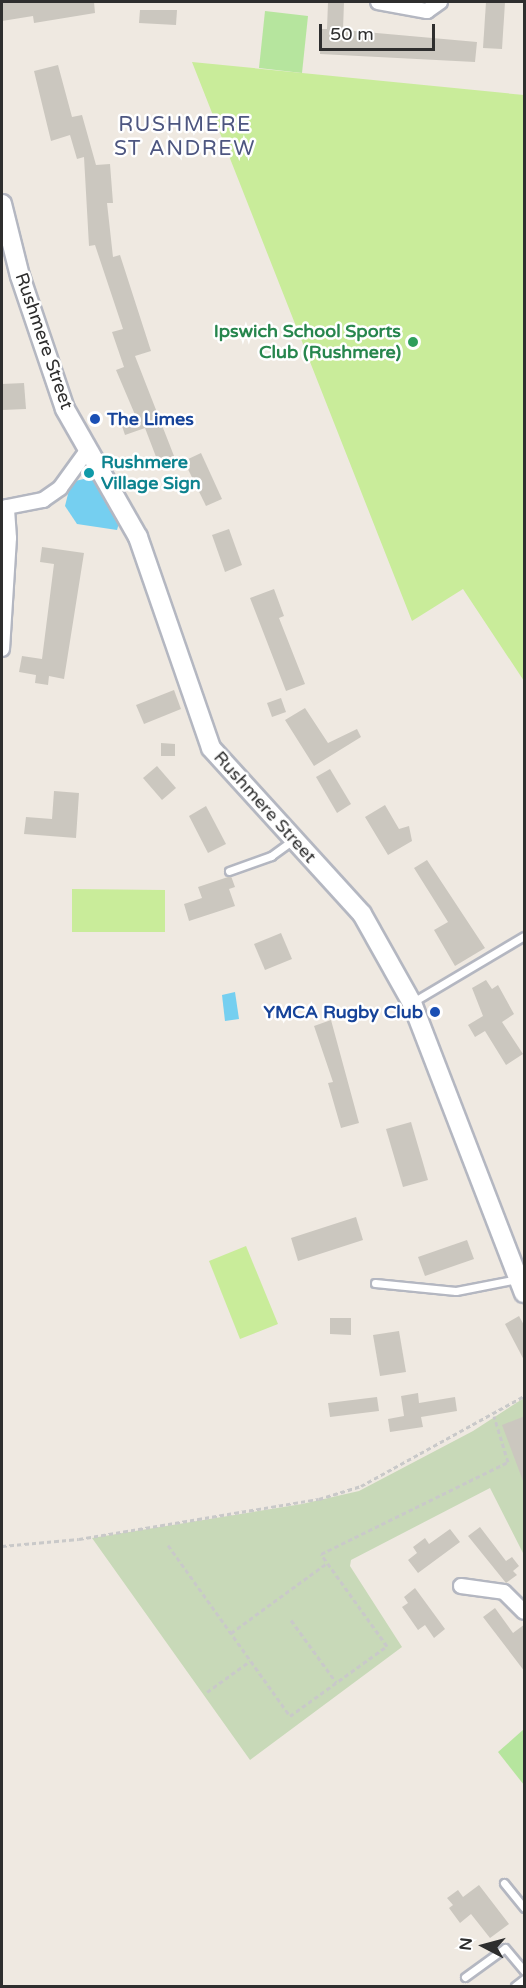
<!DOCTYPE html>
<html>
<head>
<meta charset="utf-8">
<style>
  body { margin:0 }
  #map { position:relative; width:526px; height:1988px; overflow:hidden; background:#efe9e1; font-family:"Varela Round",sans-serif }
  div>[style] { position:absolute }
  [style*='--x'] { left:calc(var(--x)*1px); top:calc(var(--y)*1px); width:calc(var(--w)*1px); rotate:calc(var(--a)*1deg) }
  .green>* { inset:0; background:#b6e59e }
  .cemetery>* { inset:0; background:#c8d9b8 }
  .pitch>* { inset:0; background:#c9ec9a }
  .water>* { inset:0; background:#75cff0 }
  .building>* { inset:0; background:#cbc7bf }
  .path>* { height:3px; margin-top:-1.5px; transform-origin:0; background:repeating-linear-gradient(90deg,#c9c9c9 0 4.5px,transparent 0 7.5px) }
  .roads { filter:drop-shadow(2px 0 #b4b7c1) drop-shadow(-2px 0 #b4b7c1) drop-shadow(0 2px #b4b7c1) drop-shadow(0 -2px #b4b7c1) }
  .service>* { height:7px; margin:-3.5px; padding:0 3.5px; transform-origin:3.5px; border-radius:3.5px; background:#fff }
  .minor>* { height:14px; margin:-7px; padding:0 7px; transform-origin:7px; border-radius:7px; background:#fff }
  .tertiary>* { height:18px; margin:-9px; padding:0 9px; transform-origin:9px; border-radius:9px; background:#fff }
  .dots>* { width:16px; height:16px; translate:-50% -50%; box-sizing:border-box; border:3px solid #fff; border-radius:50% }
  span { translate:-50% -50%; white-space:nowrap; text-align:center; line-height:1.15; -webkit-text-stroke:5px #fff; paint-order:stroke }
  .leisure-label { font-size:18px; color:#27864d; font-weight:700 }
  .right { translate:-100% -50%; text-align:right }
  .street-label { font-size:18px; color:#2e2e2e }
  .transit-label { font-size:18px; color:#164399; font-weight:700 }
  .left { translate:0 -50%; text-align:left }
  .culture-label { font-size:18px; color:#0d838f; font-weight:700 }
  .quarter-label { font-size:21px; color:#4d5680; letter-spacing:1.5px }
  .frame { position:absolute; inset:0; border:3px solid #2e2e2e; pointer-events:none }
  .north { position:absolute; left:454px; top:1916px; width:60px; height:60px; -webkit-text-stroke:4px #fff; paint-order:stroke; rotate:276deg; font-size:16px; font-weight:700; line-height:24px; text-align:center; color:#2e2e2e }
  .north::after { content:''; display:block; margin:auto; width:21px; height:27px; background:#2e2e2e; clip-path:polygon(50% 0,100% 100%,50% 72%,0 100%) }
  .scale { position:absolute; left:319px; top:24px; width:116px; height:27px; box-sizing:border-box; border:3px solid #2e2e2e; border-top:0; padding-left:8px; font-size:18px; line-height:21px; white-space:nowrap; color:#2e2e2e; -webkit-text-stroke:4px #fff; paint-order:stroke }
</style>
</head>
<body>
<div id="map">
  <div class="green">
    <div style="clip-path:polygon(265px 11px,308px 16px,302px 73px,259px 68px)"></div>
    <div style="clip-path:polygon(524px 1729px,524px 1785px,498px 1752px)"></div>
  </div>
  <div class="cemetery">
    <div style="clip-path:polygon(524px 1398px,524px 1555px,490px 1488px,351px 1560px,350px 1566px,402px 1647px,250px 1760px,92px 1538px,302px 1504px,359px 1491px,473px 1431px)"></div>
  </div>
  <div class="pitch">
    <div style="clip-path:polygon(192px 62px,524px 95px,524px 681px,463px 589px,412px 621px)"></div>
    <div style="clip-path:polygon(72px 889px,165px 890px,165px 932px,72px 932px)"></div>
    <div style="clip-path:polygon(246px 1246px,278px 1324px,240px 1339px,209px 1261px)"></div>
  </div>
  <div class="water">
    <div style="clip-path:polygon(92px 477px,119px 523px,117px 530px,77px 524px,65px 506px,71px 482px)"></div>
    <div style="clip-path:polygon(235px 992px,239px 1019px,225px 1021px,222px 995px)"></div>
  </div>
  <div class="building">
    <div style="clip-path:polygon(2px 2px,94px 2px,95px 13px,34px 23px,33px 16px,2px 21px)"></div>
    <div style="clip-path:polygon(328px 2px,344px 2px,343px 30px,477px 42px,475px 62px,320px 54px,321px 29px,327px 29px)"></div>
    <div style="clip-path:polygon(486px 2px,505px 2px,502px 49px,483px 48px)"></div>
    <div style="clip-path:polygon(140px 10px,177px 10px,176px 25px,139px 23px)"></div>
    <div style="clip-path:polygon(58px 65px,72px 117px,82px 115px,96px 165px,110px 164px,113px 203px,107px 203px,113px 257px,120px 255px,151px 351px,135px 356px,174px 456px,158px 462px,145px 428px,125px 435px,121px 423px,136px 417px,116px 370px,124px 367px,112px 332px,123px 329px,95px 245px,89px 246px,84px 157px,77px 159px,70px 135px,51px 141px,34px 71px)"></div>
    <div style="clip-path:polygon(24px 383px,26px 409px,2px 410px,2px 384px)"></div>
    <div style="clip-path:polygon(201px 453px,222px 499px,206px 506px,184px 461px)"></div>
    <div style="clip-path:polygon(229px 529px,242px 565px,225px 572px,212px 535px)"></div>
    <div style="clip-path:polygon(42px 547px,84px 553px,64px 679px,49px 676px,48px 685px,35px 683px,36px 675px,19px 672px,22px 656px,42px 659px,54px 564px,40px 562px)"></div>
    <div style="clip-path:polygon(274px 589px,284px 616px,279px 618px,305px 684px,286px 691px,250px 598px)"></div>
    <div style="clip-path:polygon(174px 690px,181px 709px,144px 724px,136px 705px)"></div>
    <div style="clip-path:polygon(281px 698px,286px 712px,272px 717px,267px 703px)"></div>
    <div style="clip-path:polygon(305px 708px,328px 743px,357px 729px,361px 737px,314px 766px,285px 720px)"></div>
    <div style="clip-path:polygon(161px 743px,175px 744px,175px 756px,161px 756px)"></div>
    <div style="clip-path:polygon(157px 766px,176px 788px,162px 800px,143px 778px)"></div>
    <div style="clip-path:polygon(330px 769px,351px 804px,337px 813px,316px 777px)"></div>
    <div style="clip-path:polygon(54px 791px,79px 793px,76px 838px,24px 834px,26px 817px,52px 819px)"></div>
    <div style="clip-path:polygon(385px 805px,399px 829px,409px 826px,412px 841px,388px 855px,365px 817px)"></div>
    <div style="clip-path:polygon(206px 806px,226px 844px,208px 853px,189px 816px)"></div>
    <div style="clip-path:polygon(427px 860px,485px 948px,455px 966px,434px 930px,448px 922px,414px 868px)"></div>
    <div style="clip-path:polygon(231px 876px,235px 887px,229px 889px,235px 906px,189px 921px,184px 904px,202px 898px,198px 887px)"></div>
    <div style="clip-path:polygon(281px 933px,292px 959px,265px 970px,254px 944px)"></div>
    <div style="clip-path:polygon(486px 980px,492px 989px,498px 985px,514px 1014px,502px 1022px,523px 1054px,506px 1065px,485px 1031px,475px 1037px,468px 1025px,483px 1016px,472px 988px)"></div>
    <div style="clip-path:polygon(331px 1020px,359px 1123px,341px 1128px,328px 1083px,333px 1082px,314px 1026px)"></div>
    <div style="clip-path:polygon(411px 1122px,428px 1180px,403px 1187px,386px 1129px)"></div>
    <div style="clip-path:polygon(356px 1217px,363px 1240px,298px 1261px,291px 1238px)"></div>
    <div style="clip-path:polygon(467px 1240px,474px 1259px,425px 1276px,418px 1257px)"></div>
    <div style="clip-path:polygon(519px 1316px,525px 1327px,525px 1362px,505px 1324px)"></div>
    <div style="clip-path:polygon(330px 1318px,351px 1318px,351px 1335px,330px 1334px)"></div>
    <div style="clip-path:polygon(399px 1331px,406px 1372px,380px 1376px,373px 1335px)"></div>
    <div style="clip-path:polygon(418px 1393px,419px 1403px,455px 1397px,457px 1411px,421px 1417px,423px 1427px,390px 1432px,388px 1419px,404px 1416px,401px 1396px)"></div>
    <div style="clip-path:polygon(377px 1397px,379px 1411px,330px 1417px,328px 1403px)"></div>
    <div style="clip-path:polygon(525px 1416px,525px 1481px,523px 1481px,502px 1425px)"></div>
    <div style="clip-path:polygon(480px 1527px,506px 1561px,512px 1557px,519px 1566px,513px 1571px,517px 1575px,506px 1583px,468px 1536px)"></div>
    <div style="clip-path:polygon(450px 1529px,460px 1542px,418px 1573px,408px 1560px,417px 1553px,413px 1547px,425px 1538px,429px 1544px)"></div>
    <div style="clip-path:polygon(415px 1588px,445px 1629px,434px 1638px,425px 1625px,418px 1630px,402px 1607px,408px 1603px,404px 1597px)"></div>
    <div style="clip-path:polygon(495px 1608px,513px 1633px,525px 1624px,525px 1672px,483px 1617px)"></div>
    <div style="clip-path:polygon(479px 1885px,509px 1924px,490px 1938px,471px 1914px,460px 1923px,449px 1908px,453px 1905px,447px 1898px,458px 1890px,463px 1897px)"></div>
  </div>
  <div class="path">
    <div style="--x:168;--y:1545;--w:210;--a:54.5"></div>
    <div style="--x:290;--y:1716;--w:120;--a:-35.8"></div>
    <div style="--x:387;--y:1646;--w:113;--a:-125.7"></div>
    <div style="--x:321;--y:1554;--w:208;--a:-26.2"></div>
    <div style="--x:508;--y:1462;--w:48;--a:-106.9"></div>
    <div style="--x:2;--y:1546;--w:77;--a:-5.2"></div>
    <div style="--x:79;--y:1539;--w:243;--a:-9.5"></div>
    <div style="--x:319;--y:1499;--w:44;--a:-17.2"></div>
    <div style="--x:361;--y:1486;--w:186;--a:-28.9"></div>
    <div style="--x:291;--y:1620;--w:77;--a:54"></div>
    <div style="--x:231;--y:1633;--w:119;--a:-36.1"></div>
    <div style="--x:207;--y:1692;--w:53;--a:-35.8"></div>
  </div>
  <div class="roads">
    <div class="service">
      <div style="--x:229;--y:871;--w:45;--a:-19.7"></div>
      <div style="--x:271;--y:856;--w:27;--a:-36"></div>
      <div style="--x:413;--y:1002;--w:129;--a:-30.7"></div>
      <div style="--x:375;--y:1283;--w:81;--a:5.6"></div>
      <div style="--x:456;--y:1291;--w:62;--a:-11.1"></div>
      <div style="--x:504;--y:1883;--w:32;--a:51"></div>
      <div style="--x:465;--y:1977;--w:49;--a:-35.9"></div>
      <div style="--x:505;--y:1948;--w:30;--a:50"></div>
      <div style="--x:515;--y:1986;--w:11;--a:-38"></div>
    </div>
    <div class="minor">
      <div style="--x:378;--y:2;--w:50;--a:10.4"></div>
      <div style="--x:427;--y:11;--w:16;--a:-35"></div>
      <div style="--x:2;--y:508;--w:42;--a:-11"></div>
      <div style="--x:43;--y:500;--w:21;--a:-35"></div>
      <div style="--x:60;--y:488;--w:49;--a:-54.1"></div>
      <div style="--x:2;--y:649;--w:111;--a:-86.4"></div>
      <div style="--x:9;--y:538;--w:31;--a:-94"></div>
      <div style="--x:461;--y:1586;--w:43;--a:7.9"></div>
      <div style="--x:504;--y:1592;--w:28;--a:45"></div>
    </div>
    <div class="tertiary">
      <div style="--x:2;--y:204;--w:74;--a:76"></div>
      <div style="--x:20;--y:276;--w:140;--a:71.3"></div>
      <div style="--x:65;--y:409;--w:147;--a:60.3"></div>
      <div style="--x:138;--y:537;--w:223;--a:70.9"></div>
      <div style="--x:211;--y:748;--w:224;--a:47.7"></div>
      <div style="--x:362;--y:914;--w:102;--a:60.7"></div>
      <div style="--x:412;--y:1003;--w:311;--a:68.9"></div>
    </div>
  </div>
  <div class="dots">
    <div style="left:413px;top:342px;background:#2e9e5b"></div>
    <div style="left:95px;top:419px;background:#1a4fb4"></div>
    <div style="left:89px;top:473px;background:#0f9aa8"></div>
    <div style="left:435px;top:1012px;background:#1a4fb4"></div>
  </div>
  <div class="leisure-label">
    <span class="right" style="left:401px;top:342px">Ipswich School Sports<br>Club (Rushmere)</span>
  </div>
  <div class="street-label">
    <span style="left:44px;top:341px;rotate:71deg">Rushmere Street</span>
    <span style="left:265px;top:807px;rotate:48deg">Rushmere Street</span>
  </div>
  <div class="transit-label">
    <span class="left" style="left:107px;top:419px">The Limes</span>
    <span class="right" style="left:423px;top:1012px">YMCA Rugby Club</span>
  </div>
  <div class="culture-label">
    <span class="left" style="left:101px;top:473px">Rushmere<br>Village Sign</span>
  </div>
  <div class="quarter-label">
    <span style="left:185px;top:137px">RUSHMERE<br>ST ANDREW</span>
  </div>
  <div class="frame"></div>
  <div class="north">N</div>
  <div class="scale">50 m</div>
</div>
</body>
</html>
